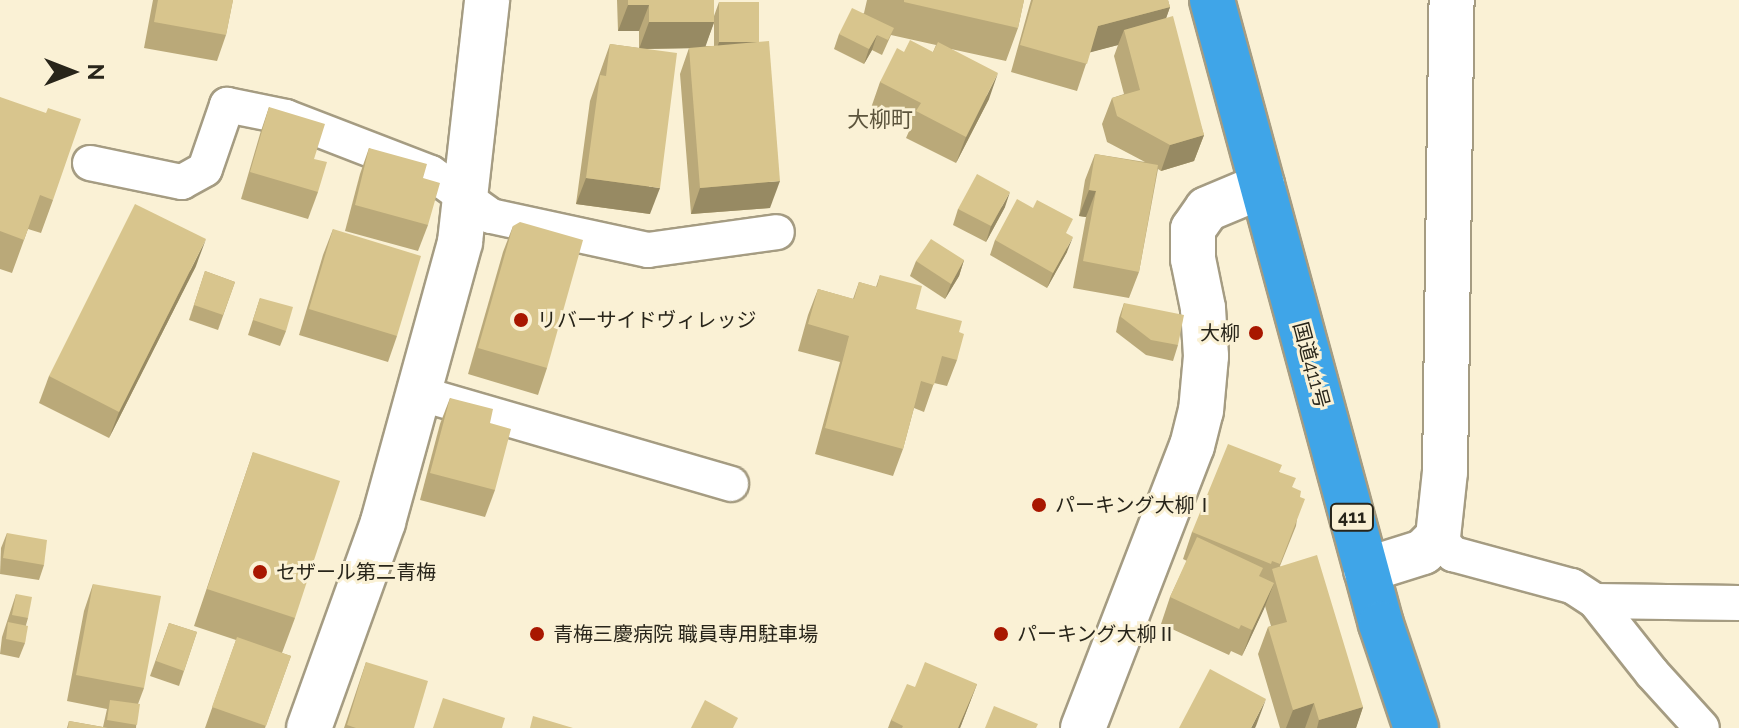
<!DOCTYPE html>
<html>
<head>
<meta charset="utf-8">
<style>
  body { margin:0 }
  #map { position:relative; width:1739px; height:728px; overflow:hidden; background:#faf1d5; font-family:Raleway,"Noto Sans JP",sans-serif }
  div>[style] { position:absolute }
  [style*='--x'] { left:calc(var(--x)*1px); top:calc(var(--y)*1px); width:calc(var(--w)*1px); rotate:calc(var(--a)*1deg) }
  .roads { filter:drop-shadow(2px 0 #a59c82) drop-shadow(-2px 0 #a59c82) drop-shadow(0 2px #a59c82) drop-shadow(0 -2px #a59c82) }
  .lane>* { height:34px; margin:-17px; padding:0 17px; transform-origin:17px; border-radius:17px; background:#fff }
  .street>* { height:44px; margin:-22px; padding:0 22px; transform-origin:22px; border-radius:22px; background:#fff }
  .highway>* { height:44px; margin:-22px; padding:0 22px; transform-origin:22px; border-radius:22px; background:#3fa5e8 }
  .wall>* { inset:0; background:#baa979 }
  .shaded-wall>* { inset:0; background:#978a63 }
  .building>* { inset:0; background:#d8c58d }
  .dots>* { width:22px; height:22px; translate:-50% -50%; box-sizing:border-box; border:4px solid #faf1d5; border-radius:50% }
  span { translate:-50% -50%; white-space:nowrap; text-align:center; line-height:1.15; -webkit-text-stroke:6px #faf1d5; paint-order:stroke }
  .shield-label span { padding:2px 6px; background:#faf1d5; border:2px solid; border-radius:6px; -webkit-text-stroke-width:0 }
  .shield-label { font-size:18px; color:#28251a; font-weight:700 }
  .poi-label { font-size:20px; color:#28251a }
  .left { translate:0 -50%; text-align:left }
  .right { translate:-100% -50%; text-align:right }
  .street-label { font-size:20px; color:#28251a }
  .neighbourhood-label { font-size:22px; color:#5d553d }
  .north { position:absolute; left:32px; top:32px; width:80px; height:80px; -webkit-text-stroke:6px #faf1d5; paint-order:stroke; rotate:90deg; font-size:22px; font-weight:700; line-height:32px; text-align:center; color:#28251a }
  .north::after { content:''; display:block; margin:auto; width:28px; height:36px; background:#28251a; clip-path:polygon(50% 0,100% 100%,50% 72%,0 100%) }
</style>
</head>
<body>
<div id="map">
  <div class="roads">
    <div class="lane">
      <div style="--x:90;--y:163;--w:94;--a:11.7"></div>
      <div style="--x:182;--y:182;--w:26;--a:-29"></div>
      <div style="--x:205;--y:169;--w:68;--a:-71"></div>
      <div style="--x:227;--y:105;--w:60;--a:11.5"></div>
      <div style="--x:286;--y:117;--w:155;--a:21.1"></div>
      <div style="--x:431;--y:173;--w:74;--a:35.6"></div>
      <div style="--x:491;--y:216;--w:161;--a:12.2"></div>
      <div style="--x:648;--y:250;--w:130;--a:-7.9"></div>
      <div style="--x:418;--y:393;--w:326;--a:16.2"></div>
      <div style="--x:1438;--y:537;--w:23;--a:49"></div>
      <div style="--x:1453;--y:554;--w:123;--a:15.1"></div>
      <div style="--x:1572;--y:586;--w:27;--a:33"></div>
      <div style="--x:1595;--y:601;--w:92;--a:51.6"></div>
      <div style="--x:1652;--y:673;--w:74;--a:47.7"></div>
      <div style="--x:1595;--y:601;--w:144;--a:0.8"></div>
    </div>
    <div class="street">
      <div style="--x:1366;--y:570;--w:60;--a:-17.5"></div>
      <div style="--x:1423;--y:552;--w:21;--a:-45"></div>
      <div style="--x:1438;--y:537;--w:65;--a:-83.9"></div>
      <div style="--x:1445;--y:472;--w:472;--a:-89.2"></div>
      <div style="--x:309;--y:728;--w:219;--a:-70.2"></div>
      <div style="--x:383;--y:522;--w:290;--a:-74.6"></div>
      <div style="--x:460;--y:242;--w:244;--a:-83.6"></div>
      <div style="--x:1083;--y:728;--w:302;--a:-68.9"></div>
      <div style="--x:1192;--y:446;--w:36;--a:-76"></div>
      <div style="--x:1201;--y:411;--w:55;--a:-84.8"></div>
      <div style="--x:1206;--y:356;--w:48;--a:-93.6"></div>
      <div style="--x:1203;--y:308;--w:50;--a:-101.5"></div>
      <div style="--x:1193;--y:259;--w:30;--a:-90"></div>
      <div style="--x:1193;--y:229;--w:24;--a:-55"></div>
      <div style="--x:1207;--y:209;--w:60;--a:-22.7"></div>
    </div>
    <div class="highway">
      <div style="--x:1212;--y:0;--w:646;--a:74.85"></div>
      <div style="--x:1381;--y:624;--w:110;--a:71.4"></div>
    </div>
  </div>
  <div class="wall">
    <div style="clip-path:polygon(153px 0,233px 0,226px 35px,217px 61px,144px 48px)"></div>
    <div style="clip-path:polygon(evenodd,617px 0,714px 0,714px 16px,719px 2px,759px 42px,770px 208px,691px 214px,680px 74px,689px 48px,644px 49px,650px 214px,576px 204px,590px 101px,610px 44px,639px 48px,639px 31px,618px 31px,617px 0,714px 23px,714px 46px,705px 46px,714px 23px)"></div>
    <div style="clip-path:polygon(867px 0,1024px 0,1018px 28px,1006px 61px,951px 49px,989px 99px,956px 163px,906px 138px,910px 129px,871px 108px,880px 82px,904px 52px,933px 52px,936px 45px,891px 35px,882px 55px,872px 50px,864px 64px,834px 49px,839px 34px,864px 13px)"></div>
    <div style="clip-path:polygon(1031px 0,1168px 0,1170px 7px,1166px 18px,1204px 135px,1194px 161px,1161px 171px,1158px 169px,1139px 272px,1129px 298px,1073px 288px,1086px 217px,1079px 216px,1085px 180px,1095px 154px,1145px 162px,1107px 142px,1102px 124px,1112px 98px,1124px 94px,1114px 56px,1118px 45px,1090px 52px,1077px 91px,1011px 72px)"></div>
    <div style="clip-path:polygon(0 97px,53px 200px,41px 233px,28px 229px,12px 273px,0 269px)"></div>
    <div style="clip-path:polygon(269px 107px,314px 159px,318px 192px,308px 219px,241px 199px,260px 134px)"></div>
    <div style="clip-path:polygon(369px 148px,423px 178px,428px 225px,418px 251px,345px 231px,360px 174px)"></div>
    <div style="clip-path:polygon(1005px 207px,986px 242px,953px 225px,958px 209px)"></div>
    <div style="clip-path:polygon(513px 226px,547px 368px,538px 395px,468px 374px,503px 252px)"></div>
    <div style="clip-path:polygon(333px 229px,397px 336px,388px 362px,299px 335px,323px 255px)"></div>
    <div style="clip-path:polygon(1067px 234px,1067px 252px,1047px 288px,990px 255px,995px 240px)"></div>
    <div style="clip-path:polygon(964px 260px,959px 276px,945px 299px,910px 276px,916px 261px)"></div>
    <div style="clip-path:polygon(196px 266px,109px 438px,39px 403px,49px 376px)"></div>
    <div style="clip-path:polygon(205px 271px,235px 282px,218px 330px,189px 320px)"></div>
    <div style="clip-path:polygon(880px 275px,916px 309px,959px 332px,957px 360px,947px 386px,934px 383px,924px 412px,914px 408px,903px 449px,893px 476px,815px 454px,840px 362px,798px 351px,808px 315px,818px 289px,853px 299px,859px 282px,876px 287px)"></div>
    <div style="clip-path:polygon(260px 298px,286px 331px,280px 346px,248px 335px)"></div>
    <div style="clip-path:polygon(1124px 303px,1178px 345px,1173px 361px,1146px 355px,1116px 332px,1119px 318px)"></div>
    <div style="clip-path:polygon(450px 398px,490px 423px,495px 490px,485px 517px,420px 500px,440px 424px)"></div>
    <div style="clip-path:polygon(253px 452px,295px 618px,282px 653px,291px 656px,265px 728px,205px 728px,236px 640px,194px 626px)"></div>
    <div style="clip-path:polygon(1279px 472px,1300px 497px,1296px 526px,1280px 566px,1363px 707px,1356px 728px,1280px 728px,1258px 654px,1268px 627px,1271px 626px,1265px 606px,1242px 656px,1231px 651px,1229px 655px,1161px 624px,1170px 597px,1187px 561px,1183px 559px,1192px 532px)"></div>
    <div style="clip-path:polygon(7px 533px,44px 565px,39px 580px,0 574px,1px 548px)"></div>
    <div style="clip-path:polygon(93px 584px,144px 688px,138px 704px,136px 728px,67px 728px,69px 721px,103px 727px,107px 709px,67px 701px,84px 611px)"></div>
    <div style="clip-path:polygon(16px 594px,28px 618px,26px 625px,25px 643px,19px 658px,0 654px,2px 637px)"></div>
    <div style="clip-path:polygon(169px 623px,197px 632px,179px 686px,150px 676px)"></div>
    <div style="clip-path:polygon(366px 662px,414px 728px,344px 728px)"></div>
    <div style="clip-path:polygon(977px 684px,960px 728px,888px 728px,891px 720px,915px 687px)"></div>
  </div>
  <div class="shaded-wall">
    <div style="clip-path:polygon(628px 5px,649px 5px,639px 31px,618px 31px)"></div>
    <div style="clip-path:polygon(1170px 7px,1161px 33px,1124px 30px,1118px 45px,1088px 53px,1098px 26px)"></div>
    <div style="clip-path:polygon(649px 22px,714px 22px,705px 48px,639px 49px)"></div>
    <div style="clip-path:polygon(877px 35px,872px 50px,864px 64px,869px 49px)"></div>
    <div style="clip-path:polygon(719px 42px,759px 42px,714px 57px)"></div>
    <div style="clip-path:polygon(998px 73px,989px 99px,956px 163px,966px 137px)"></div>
    <div style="clip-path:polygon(1204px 135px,1194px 161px,1161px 171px,1170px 145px)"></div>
    <div style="clip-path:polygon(586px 178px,660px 188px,650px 214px,576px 204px)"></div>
    <div style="clip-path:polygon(780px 181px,770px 208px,691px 214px,700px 188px)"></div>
    <div style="clip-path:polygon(1089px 190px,1096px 191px,1086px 217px,1079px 216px)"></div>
    <div style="clip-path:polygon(1010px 192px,1005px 207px,986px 242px,991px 226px)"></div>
    <div style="clip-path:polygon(1073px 237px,1067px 252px,1047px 288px,1053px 273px)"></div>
    <div style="clip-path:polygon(206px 239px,196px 266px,109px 438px,119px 412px)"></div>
    <div style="clip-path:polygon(964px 260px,959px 276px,945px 299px,951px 284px)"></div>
    <div style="clip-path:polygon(1274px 583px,1264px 609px,1242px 656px,1252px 630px)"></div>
    <div style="clip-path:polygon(977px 684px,960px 728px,958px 728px)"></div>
    <div style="clip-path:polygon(1266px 699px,1256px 726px,1255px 728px,1251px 728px)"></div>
    <div style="clip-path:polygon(1314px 703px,1305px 728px,1286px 728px,1293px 710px)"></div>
    <div style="clip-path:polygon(1363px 707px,1356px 728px,1317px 728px,1319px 720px)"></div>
  </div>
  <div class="building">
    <div style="clip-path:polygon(158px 0,233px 0,226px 35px,154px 22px)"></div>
    <div style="clip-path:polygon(628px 0,714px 0,714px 22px,649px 22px,649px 5px,628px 5px)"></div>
    <div style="clip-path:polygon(904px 0,1024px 0,1018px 28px,904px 2px)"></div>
    <div style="clip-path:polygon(1033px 0,1168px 0,1170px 7px,1098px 26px,1087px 64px,1020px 45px)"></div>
    <div style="clip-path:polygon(719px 2px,759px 2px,759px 42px,719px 42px)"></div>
    <div style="clip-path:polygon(852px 8px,894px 28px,888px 40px,877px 35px,869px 49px,839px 34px)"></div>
    <div style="clip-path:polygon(1173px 16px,1204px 135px,1170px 145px,1117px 116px,1112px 98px,1140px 90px,1124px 30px)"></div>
    <div style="clip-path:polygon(910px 40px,933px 52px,938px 42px,998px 73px,966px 137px,916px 111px,921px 103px,880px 82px,897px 48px,904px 52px)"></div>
    <div style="clip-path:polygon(769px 41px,780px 181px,700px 188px,689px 48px)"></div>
    <div style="clip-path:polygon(610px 44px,677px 53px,660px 188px,586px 178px,600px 75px,606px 76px)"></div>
    <div style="clip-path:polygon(0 97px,46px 113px,48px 108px,81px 119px,53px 200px,40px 195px,24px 240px,0 231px)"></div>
    <div style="clip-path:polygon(269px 107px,325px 124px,314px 159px,327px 162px,318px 192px,250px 172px)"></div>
    <div style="clip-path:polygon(369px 148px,427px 164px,423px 178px,440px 183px,428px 225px,355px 205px)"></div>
    <div style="clip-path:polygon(1095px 154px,1158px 165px,1139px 272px,1083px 261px,1096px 191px,1089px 190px)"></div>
    <div style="clip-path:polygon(977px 174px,1010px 192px,991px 226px,958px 209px)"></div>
    <div style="clip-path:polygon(1017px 199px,1033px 208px,1037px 200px,1073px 219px,1066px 233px,1073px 237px,1053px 273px,995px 240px)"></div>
    <div style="clip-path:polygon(135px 204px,206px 239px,119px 412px,49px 376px)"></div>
    <div style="clip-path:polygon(520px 222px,583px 240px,547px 368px,478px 348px,513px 226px)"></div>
    <div style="clip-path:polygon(333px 229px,421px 256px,397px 336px,309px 309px)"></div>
    <div style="clip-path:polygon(931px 239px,964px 260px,951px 284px,916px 261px)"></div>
    <div style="clip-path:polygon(205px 271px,235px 282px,223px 315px,194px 305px)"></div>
    <div style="clip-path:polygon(880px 275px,922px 286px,916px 309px,962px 321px,959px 332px,964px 334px,957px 360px,942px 356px,934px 385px,921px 381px,903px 449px,825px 428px,849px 336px,808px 324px,818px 289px,854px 299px,859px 282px,877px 287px)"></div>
    <div style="clip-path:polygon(260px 298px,293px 307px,286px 331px,253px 320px)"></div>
    <div style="clip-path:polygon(1124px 303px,1184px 315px,1178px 345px,1151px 340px,1121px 317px)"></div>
    <div style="clip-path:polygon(450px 398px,493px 409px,490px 423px,511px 429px,495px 490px,430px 473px)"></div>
    <div style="clip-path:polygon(1228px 444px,1282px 465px,1279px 472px,1296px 478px,1292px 487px,1301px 491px,1300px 497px,1305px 499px,1280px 564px,1272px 561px,1271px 564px,1192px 532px)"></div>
    <div style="clip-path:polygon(253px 452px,340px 481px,295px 618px,207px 589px)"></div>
    <div style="clip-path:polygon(7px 533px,47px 540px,44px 565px,3px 558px)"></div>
    <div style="clip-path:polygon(1197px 537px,1263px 568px,1259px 576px,1274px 583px,1252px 630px,1241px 625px,1239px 629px,1170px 597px)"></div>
    <div style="clip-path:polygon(1317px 555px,1363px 707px,1319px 720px,1314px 703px,1293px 710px,1268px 627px,1287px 622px,1272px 569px)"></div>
    <div style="clip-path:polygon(93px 584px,161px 596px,144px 688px,76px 675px)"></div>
    <div style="clip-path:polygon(16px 594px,32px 597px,28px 618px,12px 615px)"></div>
    <div style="clip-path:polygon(8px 622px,28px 626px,25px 643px,6px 639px)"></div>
    <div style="clip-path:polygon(169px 623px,197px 632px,184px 671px,156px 661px)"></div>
    <div style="clip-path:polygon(237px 637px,291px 656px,266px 726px,212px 707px)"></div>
    <div style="clip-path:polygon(366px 662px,428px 681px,414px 728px,356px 728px,347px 725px)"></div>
    <div style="clip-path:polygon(925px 662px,977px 684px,958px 728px,902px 728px,903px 726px,891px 720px,907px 684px,915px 687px)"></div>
    <div style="clip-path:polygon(1210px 669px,1266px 699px,1251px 728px,1179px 728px)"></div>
    <div style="clip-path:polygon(443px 698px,505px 718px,502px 728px,433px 728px)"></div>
    <div style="clip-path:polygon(110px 700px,140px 704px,137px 725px,107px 720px)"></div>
    <div style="clip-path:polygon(705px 700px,738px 718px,733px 728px,691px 728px)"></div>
    <div style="clip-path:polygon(994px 706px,1038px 724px,1036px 728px,985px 728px)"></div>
    <div style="clip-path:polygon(533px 716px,573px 728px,530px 728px)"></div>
    <div style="clip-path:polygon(69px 721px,108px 728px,68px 728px)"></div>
  </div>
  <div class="dots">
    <div style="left:521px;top:320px;background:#a81700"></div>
    <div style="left:1256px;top:333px;background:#a81700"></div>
    <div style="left:1039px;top:505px;background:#a81700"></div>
    <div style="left:260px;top:572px;background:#a81700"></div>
    <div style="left:537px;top:634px;background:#a81700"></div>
    <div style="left:1001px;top:634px;background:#a81700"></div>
  </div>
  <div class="shield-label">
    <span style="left:1352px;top:517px">411</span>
  </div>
  <div class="poi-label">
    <span class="left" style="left:537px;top:320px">リバーサイドヴィレッジ</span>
    <span class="right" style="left:1240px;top:333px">大柳</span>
    <span class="left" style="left:1055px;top:505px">パーキング大柳Ⅰ</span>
    <span class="left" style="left:276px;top:572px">セザール第二青梅</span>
    <span class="left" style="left:553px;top:634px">青梅三慶病院 職員専用駐車場</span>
    <span class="left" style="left:1017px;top:634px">パーキング大柳Ⅱ</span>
  </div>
  <div class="street-label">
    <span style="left:1311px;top:365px;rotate:75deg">国道411号</span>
  </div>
  <div class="neighbourhood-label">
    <span style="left:880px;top:120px">大柳町</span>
  </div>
  <div class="north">N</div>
</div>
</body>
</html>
